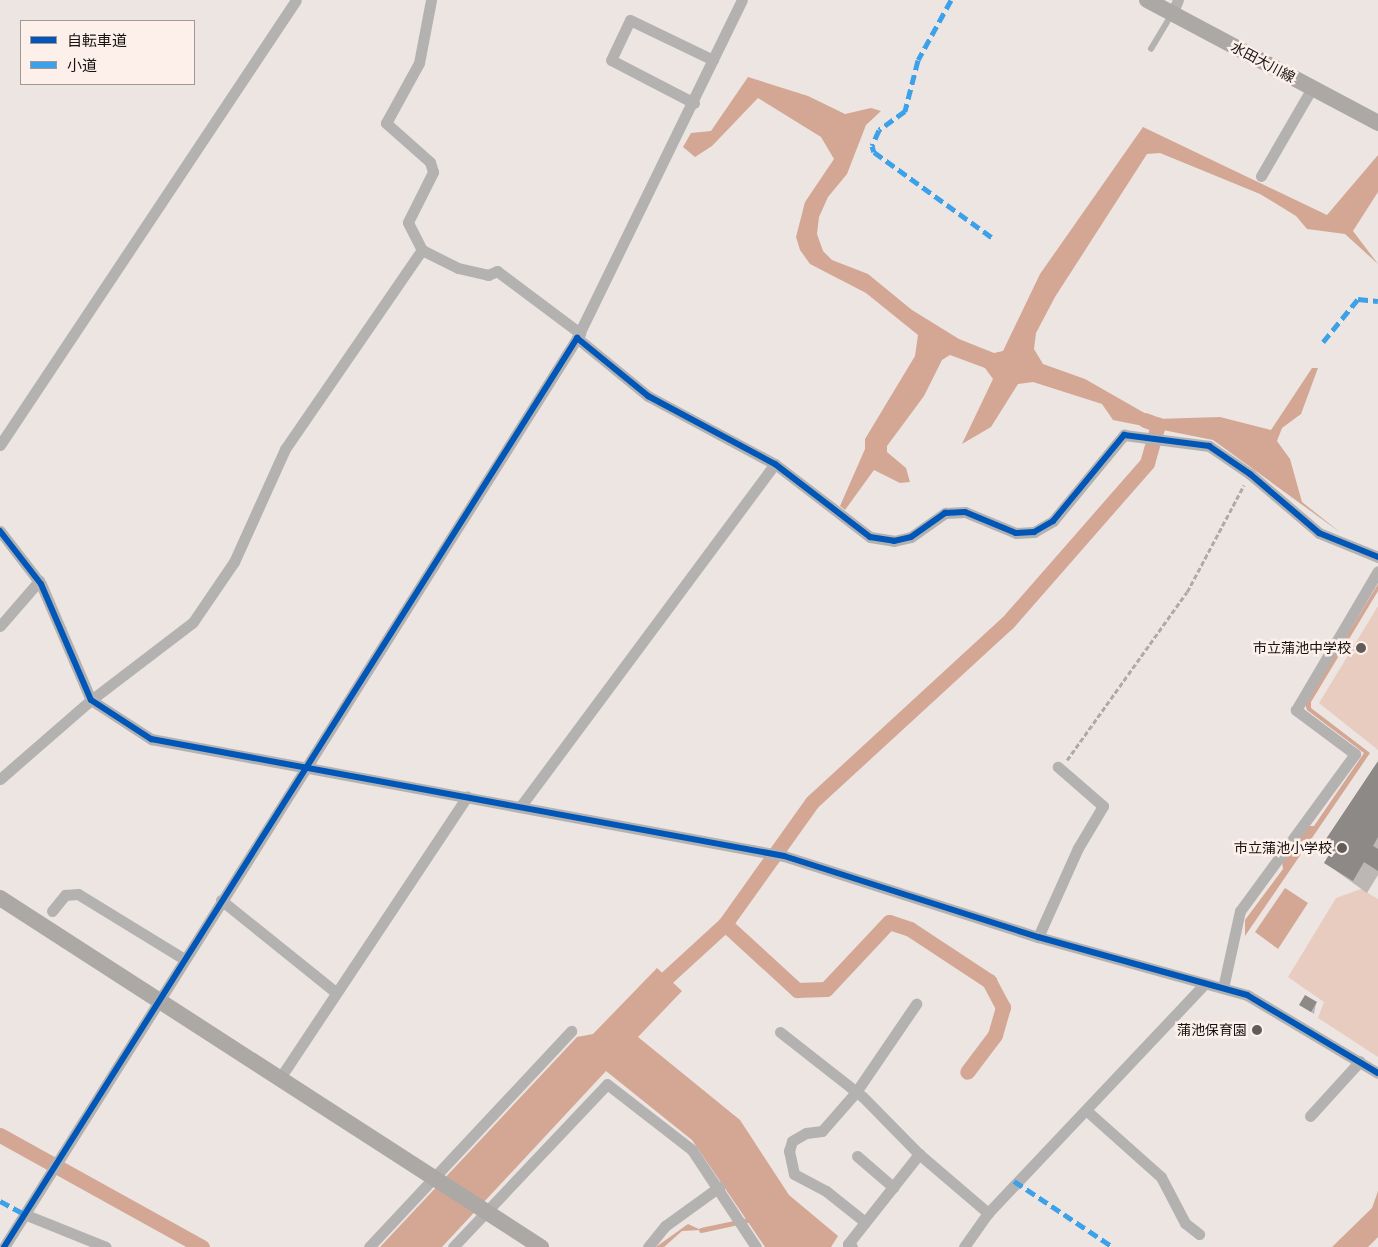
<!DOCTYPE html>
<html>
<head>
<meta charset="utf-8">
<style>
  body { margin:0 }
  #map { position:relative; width:1378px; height:1247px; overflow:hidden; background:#ece5e2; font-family:Raleway,"Noto Sans JP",sans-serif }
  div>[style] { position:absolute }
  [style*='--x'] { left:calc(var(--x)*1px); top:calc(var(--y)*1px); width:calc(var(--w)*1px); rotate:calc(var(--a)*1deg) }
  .green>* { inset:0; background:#e8ccc0 }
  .water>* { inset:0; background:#d4a795 }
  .shadow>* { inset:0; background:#0003 }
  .stream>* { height:4.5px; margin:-2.25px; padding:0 2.25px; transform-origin:2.25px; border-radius:2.25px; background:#d4a795 }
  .canal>* { height:15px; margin:-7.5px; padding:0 7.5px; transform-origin:7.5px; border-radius:7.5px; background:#d4a795 }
  .building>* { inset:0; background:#8d8987 }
  .path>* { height:2.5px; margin-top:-1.25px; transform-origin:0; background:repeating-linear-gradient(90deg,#aeaaa8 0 5px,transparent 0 7.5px) }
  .lane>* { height:5.5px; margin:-2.75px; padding:0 2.75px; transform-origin:2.75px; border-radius:2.75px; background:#b4b2b1 }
  .street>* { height:11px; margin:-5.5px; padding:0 5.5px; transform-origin:5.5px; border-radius:5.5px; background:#b4b2b1 }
  .secondary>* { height:16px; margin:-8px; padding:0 8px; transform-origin:8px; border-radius:8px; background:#aba8a6 }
  .quiet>* { height:5px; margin-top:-2.5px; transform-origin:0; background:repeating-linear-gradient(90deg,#3da1ea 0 10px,transparent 0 15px) }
  .cycleway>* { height:6px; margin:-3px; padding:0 3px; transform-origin:3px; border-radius:3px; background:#0057b8 }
  .dots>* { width:14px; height:14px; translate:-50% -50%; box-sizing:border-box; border:2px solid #fdf0eb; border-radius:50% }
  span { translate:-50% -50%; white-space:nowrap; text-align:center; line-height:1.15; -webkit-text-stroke:5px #fdf0eb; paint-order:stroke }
  .street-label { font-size:14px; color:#161210 }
  .poi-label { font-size:14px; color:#161210 }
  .right { translate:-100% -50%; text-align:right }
  .legend { position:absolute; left:20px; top:20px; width:175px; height:65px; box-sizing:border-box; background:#fdf0eb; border:1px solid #a19793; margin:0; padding:6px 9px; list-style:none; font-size:15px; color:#161210 }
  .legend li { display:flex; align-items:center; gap:10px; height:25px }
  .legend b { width:25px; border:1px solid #a19793 }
</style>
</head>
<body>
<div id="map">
  <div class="green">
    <div style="clip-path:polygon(1378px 606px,1378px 750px,1319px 703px)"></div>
    <div style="clip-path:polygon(1361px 889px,1378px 899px,1378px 1057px,1318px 1018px,1324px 1002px,1288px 977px,1336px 898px)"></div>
  </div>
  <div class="water">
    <div style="clip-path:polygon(748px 77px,808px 96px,845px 114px,871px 108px,881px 111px,866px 125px,847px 174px,828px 197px,819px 217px,817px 234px,823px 251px,832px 260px,868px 274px,912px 310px,959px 339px,994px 353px,1003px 351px,1040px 274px,1143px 127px,1327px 215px,1378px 155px,1378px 192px,1353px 231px,1378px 264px,1345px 234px,1307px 229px,1296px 216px,1260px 194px,1160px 153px,1147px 154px,1055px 297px,1036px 333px,1034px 349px,1043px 364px,1085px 379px,1155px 419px,1220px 417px,1271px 430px,1312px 368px,1318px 368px,1301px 414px,1282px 428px,1277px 441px,1290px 459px,1302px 502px,1341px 533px,1213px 440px,1113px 420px,1102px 404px,1033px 382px,1018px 384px,991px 427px,962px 444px,993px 379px,985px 368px,950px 355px,942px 360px,924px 396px,887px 446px,887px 452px,906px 468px,910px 482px,900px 483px,874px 470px,845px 510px,840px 506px,865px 449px,865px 439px,915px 356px,918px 335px,866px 293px,810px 264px,800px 250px,796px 237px,805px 202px,834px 159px,821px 137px,758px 98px,712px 146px,695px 157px,683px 147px,691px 133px,711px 131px)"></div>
    <div style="clip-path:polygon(1378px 584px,1378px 591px,1311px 702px,1311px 708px,1370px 753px,1245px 936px,1245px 920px,1283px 869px,1282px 862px,1307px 826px,1314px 826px,1364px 753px,1307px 710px,1305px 704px)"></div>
    <div style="clip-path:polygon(1285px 888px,1308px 903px,1278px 949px,1255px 932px)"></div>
    <div style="clip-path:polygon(657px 968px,682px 991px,638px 1037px,740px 1120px,789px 1195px,838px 1236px,831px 1247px,765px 1247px,692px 1140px,606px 1071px,442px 1247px,380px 1247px,577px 1037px,593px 1034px)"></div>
    <div style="clip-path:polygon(1378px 1191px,1378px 1237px,1368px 1247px,1332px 1247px,1372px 1208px)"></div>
    <div style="clip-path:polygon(688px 1224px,701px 1230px,682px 1231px,664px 1247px,656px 1247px)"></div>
  </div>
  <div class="shadow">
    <div style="clip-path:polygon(1378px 779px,1378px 875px,1367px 893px,1325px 863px,1330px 855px,1322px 847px)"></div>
    <div style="clip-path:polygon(1316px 1003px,1314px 1014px,1300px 1005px)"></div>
  </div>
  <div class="stream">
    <div style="--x:701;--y:1230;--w:48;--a:-12"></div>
  </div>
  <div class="canal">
    <div style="--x:725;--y:924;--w:98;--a:42.5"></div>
    <div style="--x:797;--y:990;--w:29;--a:-2"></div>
    <div style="--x:826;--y:989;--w:92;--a:-46.8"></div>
    <div style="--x:889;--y:922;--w:22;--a:18"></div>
    <div style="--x:910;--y:929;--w:95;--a:33.4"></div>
    <div style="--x:989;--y:981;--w:30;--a:62"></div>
    <div style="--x:1003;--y:1007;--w:29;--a:106"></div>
    <div style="--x:995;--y:1035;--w:46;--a:127.1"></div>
    <div style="--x:652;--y:991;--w:99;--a:-42.5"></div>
    <div style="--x:725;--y:924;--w:150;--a:-54.5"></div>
    <div style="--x:812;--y:802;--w:265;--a:-42.6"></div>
    <div style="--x:1007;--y:623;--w:213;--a:-48.8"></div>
    <div style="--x:1147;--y:463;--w:40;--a:-74"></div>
    <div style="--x:1158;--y:425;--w:14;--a:-159"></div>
    <div style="--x:0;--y:1135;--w:231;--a:29"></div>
  </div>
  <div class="building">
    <div style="clip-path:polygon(1378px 761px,1378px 837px,1373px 846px,1378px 849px,1378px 871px,1364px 862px,1353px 881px,1324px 863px,1330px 853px,1320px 848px)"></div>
    <div style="clip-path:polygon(1305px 995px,1317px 1002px,1311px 1012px,1299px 1005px)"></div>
  </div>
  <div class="path">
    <div style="--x:1067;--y:760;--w:206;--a:-54.5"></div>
    <div style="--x:1187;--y:592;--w:121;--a:-62"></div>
  </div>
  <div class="lane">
    <div style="--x:1151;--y:49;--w:41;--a:-59"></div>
  </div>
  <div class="street">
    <div style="--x:1172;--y:14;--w:15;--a:-67"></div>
    <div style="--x:694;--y:103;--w:93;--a:-152.6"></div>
    <div style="--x:611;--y:60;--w:44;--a:-64.6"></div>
    <div style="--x:630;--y:20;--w:92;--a:25.7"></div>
    <div style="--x:1261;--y:176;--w:102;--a:-59.9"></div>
    <div style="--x:422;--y:250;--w:40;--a:26.6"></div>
    <div style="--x:458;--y:268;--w:31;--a:13"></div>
    <div style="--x:488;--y:275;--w:10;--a:-24"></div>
    <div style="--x:497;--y:271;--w:104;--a:36.8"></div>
    <div style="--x:577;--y:338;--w:376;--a:-64"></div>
    <div style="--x:0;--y:445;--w:534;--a:-56.37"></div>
    <div style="--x:0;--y:531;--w:67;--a:52.3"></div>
    <div style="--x:41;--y:584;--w:126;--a:66.7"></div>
    <div style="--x:91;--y:700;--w:72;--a:33"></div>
    <div style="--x:151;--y:739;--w:644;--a:10.47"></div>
    <div style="--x:784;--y:856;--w:267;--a:17.7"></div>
    <div style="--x:1038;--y:937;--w:217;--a:15.5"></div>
    <div style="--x:1247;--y:995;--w:152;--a:30.8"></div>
    <div style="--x:0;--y:626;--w:60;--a:-49.1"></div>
    <div style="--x:0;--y:779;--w:121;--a:-41"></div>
    <div style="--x:91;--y:700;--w:128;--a:-37.4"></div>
    <div style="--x:193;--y:622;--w:73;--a:-55.7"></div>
    <div style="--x:234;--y:562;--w:124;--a:-65.7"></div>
    <div style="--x:285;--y:449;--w:242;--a:-55.5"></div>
    <div style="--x:422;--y:250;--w:31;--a:-117"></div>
    <div style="--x:408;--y:222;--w:56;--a:-63.4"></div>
    <div style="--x:433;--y:172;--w:10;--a:-107"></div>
    <div style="--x:430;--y:162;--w:59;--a:-138.4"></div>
    <div style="--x:386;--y:123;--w:68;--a:-61.2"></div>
    <div style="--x:419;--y:63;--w:64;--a:-79.2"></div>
    <div style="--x:520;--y:807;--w:427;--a:-53.4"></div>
    <div style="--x:221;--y:900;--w:145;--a:38.8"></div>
    <div style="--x:52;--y:911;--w:21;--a:-51"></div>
    <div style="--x:65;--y:895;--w:13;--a:-4"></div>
    <div style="--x:78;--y:894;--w:124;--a:31.5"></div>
    <div style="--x:1038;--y:937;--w:98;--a:-65.8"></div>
    <div style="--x:1078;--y:848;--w:49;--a:-59.2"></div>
    <div style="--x:1103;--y:806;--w:60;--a:-139.1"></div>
    <div style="--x:1223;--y:988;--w:79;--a:-77.6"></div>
    <div style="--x:1240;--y:911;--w:195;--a:-53.8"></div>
    <div style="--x:1355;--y:754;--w:74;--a:-143.3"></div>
    <div style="--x:1296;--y:710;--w:161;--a:-59.5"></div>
    <div style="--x:780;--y:1032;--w:105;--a:38.1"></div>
    <div style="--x:863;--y:1097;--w:80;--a:45.5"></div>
    <div style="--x:280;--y:1078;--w:338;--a:-56.4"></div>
    <div style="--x:1087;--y:1111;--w:99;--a:41.7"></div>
    <div style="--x:1161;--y:1177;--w:52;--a:62.4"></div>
    <div style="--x:1185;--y:1223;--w:18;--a:38"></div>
    <div style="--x:1310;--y:1116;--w:74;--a:-47.7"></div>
    <div style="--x:857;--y:1156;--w:48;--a:40.7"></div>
    <div style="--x:24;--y:1214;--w:88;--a:21.9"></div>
    <div style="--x:865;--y:1222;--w:50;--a:-141.5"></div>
    <div style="--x:826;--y:1191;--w:36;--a:-152"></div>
    <div style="--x:794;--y:1174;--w:24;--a:-102"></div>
    <div style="--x:789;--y:1151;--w:10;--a:-73"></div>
    <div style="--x:792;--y:1141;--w:16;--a:-30"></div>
    <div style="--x:806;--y:1133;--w:16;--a:-7"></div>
    <div style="--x:822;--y:1131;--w:52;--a:-48.9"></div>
    <div style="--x:856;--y:1092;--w:107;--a:-55.7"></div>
    <div style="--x:4;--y:1247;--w:1075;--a:-57.77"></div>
    <div style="--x:577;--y:338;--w:92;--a:39.2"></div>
    <div style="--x:648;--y:396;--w:144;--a:28.2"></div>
    <div style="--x:775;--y:464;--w:120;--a:37.5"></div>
    <div style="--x:870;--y:537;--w:24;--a:9"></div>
    <div style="--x:894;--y:541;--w:17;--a:-13"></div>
    <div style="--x:911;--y:537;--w:42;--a:-35.2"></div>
    <div style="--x:945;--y:513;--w:20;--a:-3"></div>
    <div style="--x:965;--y:512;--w:55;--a:22.4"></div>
    <div style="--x:1016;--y:533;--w:18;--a:-3"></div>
    <div style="--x:1034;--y:532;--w:22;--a:-30"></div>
    <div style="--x:1053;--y:521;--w:112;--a:-50.5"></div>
    <div style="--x:1124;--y:435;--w:86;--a:7.4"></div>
    <div style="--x:1209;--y:446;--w:50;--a:34.3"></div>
    <div style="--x:1250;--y:474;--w:91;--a:40.5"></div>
    <div style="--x:1319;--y:533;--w:64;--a:22.1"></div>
    <div style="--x:369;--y:1247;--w:296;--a:-46.9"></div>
    <div style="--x:453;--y:1247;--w:224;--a:-46.6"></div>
    <div style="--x:607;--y:1084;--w:108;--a:37.8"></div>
    <div style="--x:692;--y:1150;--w:116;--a:56.6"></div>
    <div style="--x:648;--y:1247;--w:27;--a:-51"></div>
    <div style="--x:665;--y:1226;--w:67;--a:-35.8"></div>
    <div style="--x:852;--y:1247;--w:5;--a:-143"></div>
    <div style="--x:848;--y:1244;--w:115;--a:-51.7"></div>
    <div style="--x:919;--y:1154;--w:91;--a:40.5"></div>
    <div style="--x:988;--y:1213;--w:313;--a:-46.6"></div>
    <div style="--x:964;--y:1247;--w:42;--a:-54.8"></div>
  </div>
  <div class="secondary">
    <div style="--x:1147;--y:0;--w:262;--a:28"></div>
    <div style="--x:0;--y:898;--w:644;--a:32.83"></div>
  </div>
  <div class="quiet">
    <div style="--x:951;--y:0;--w:68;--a:118.8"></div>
    <div style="--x:918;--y:60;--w:53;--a:104.3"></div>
    <div style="--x:905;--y:111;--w:32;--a:144"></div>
    <div style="--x:879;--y:130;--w:17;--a:114"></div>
    <div style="--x:872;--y:146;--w:6;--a:72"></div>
    <div style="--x:874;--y:152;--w:147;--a:35.9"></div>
    <div style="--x:1323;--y:342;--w:55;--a:-50.9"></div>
    <div style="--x:1358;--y:299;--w:20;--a:6"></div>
    <div style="--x:1014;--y:1181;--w:119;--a:33.7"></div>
    <div style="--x:0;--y:1201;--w:27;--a:28"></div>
  </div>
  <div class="cycleway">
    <div style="--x:0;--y:531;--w:67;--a:52.3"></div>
    <div style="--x:41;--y:584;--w:126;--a:66.7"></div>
    <div style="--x:91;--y:700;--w:72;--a:33"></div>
    <div style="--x:151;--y:739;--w:644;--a:10.47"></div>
    <div style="--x:784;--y:856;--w:267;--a:17.7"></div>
    <div style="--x:1038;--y:937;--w:217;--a:15.5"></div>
    <div style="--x:1247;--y:995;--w:152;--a:30.8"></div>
    <div style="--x:4;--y:1247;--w:1075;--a:-57.77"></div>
    <div style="--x:577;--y:338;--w:92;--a:39.2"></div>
    <div style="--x:648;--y:396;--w:144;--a:28.2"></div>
    <div style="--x:775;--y:464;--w:120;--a:37.5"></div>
    <div style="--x:870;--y:537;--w:24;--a:9"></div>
    <div style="--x:894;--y:541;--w:17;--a:-13"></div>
    <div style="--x:911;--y:537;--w:42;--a:-35.2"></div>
    <div style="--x:945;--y:513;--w:20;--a:-3"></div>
    <div style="--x:965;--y:512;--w:55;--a:22.4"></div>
    <div style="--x:1016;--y:533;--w:18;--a:-3"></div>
    <div style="--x:1034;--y:532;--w:22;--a:-30"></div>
    <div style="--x:1053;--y:521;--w:112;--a:-50.5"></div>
    <div style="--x:1124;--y:435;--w:86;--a:7.4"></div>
    <div style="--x:1209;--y:446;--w:50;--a:34.3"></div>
    <div style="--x:1250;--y:474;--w:91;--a:40.5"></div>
    <div style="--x:1319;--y:533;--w:64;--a:22.1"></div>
  </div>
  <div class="dots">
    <div style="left:1361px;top:648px;background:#615c5a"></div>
    <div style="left:1342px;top:848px;background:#615c5a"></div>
    <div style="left:1257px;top:1030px;background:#615c5a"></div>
  </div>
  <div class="street-label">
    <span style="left:1263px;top:62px;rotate:28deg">水田大川線</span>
  </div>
  <div class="poi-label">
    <span class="right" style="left:1351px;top:648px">市立蒲池中学校</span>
    <span class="right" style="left:1332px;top:848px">市立蒲池小学校</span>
    <span class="right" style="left:1247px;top:1030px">蒲池保育園</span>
  </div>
  <ul class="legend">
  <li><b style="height:6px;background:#0057b8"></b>自転車道</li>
  <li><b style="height:6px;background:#3da1ea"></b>小道</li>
  </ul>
</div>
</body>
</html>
